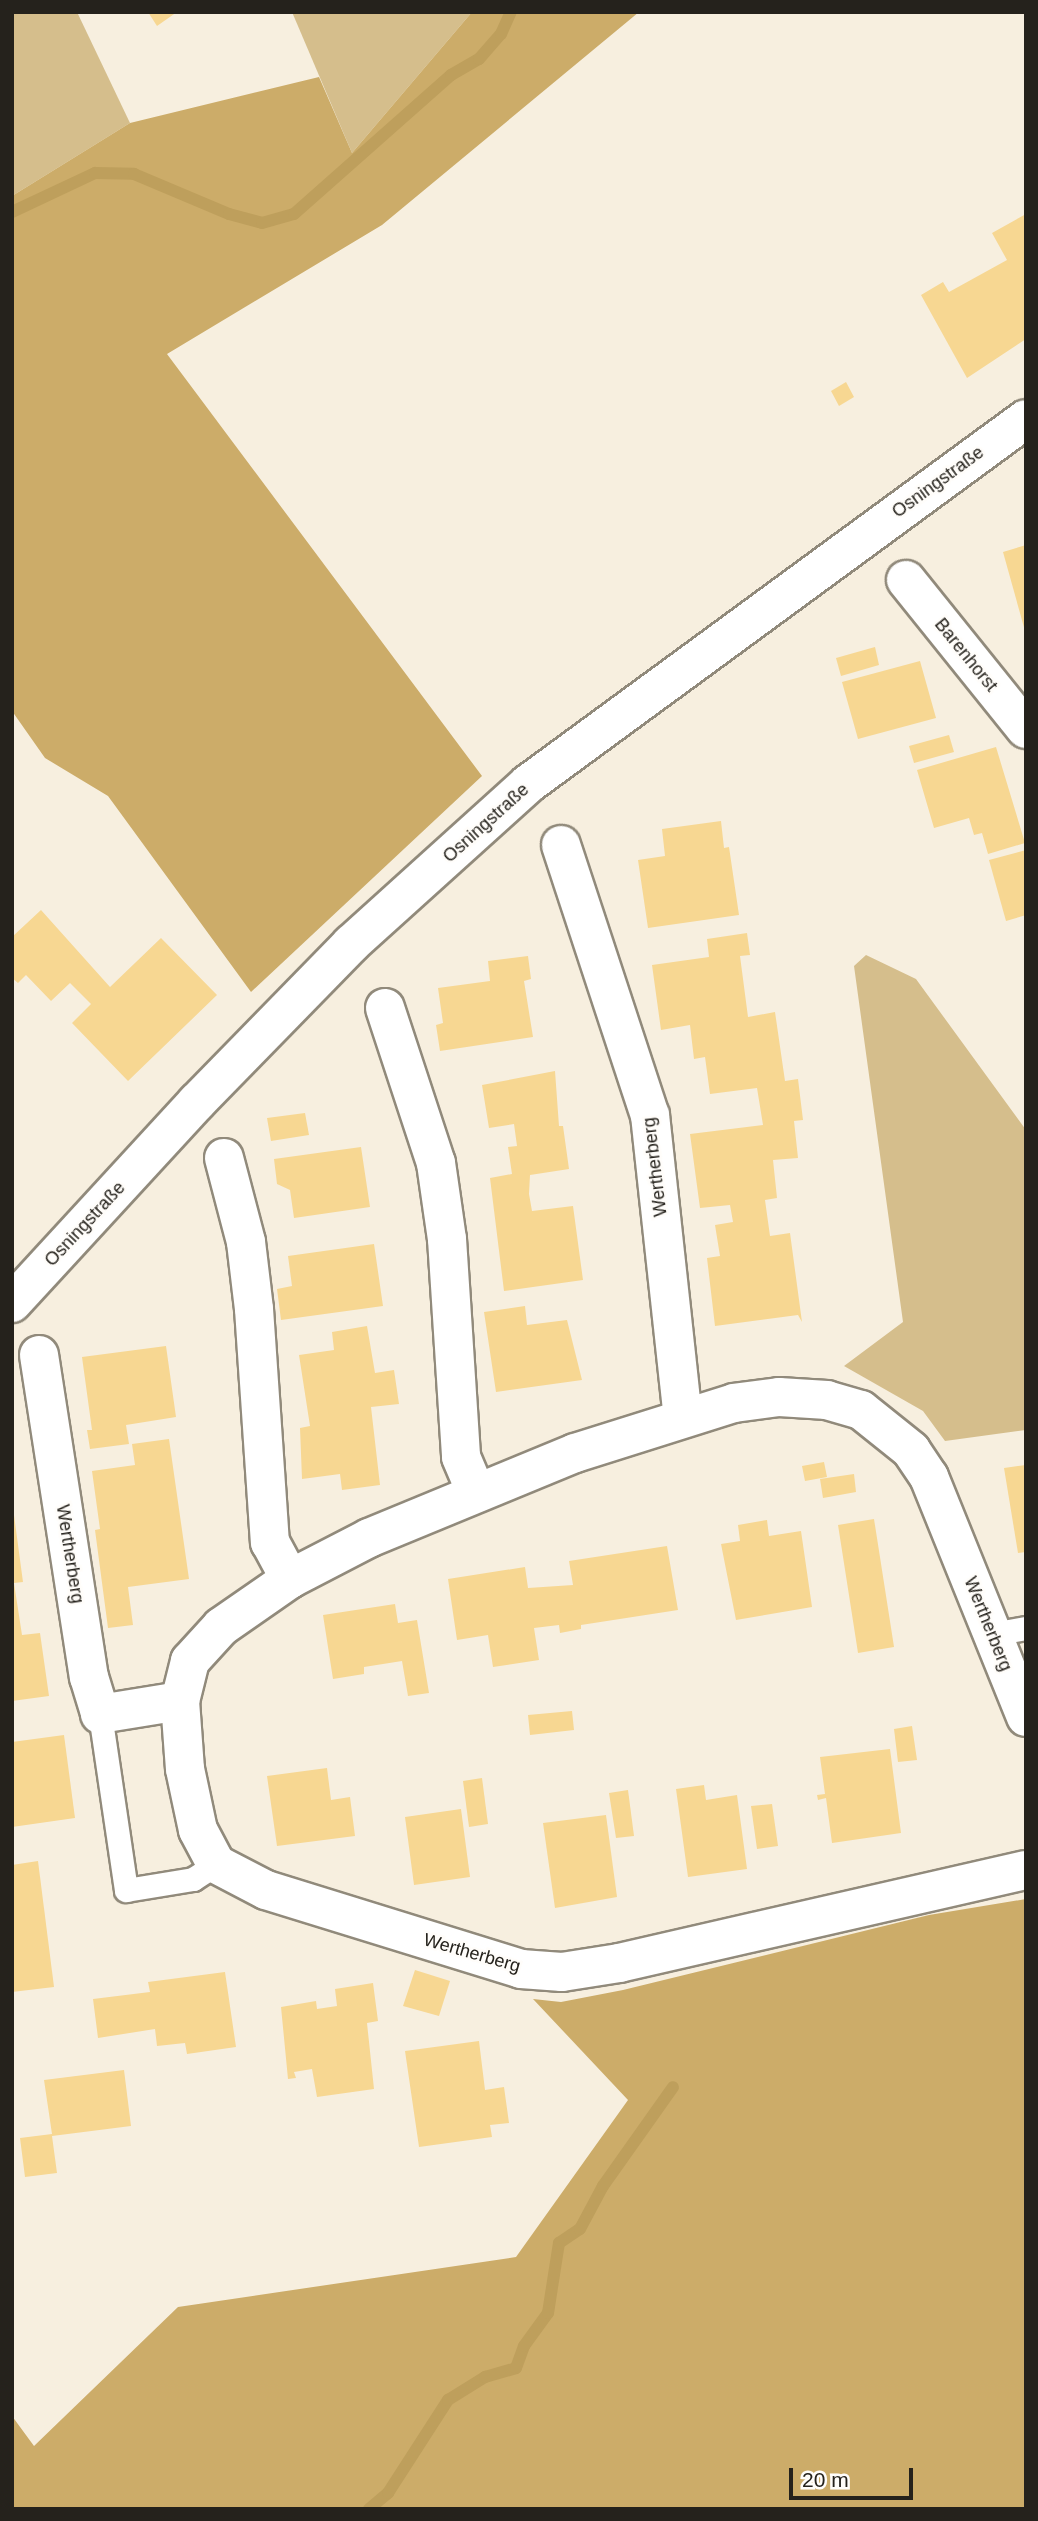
<!DOCTYPE html>
<html>
<head>
<meta charset="utf-8">
<style>
  body { margin:0 }
  #map { position:relative; width:1038px; height:2521px; overflow:hidden; background:#f7efdf; font-family:Arial,sans-serif }
  div>[style] { position:absolute }
  [style*='--x'] { left:calc(var(--x)*1px); top:calc(var(--y)*1px); width:calc(var(--w)*1px); rotate:calc(var(--a)*1deg) }
  .green>* { inset:0; background:#d5be8c }
  .forest>* { inset:0; background:#ccac69 }
  .stream>* { height:12px; margin:-6px; padding:0 6px; transform-origin:6px; border-radius:6px; background:#be9f5c }
  .building>* { inset:0; background:#f7d792 }
  .roads { filter:drop-shadow(2px 0 #918a7b) drop-shadow(-2px 0 #918a7b) drop-shadow(0 2px #918a7b) drop-shadow(0 -2px #918a7b) }
  .lane>* { height:23px; margin:-11.5px; padding:0 11.5px; transform-origin:11.5px; border-radius:11.5px; background:#fff }
  .street>* { height:38px; margin:-19px; padding:0 19px; transform-origin:19px; border-radius:19px; background:#fff }
  .secondary>* { height:38px; margin:-19px; padding:0 19px; transform-origin:19px; border-radius:19px; background:#fff }
  span { translate:-50% -50%; white-space:nowrap; text-align:center; line-height:1.15; -webkit-text-stroke:5px #fffdfa; paint-order:stroke }
  .street-label { font-size:18px; color:#25221c }
  .frame { position:absolute; inset:0; border:14px solid #25221c; pointer-events:none }
  .scale { position:absolute; left:789px; top:2468px; width:124px; height:32px; box-sizing:border-box; border:4px solid #25221c; border-top:0; padding-left:9px; font-size:21px; line-height:24px; white-space:nowrap; color:#25221c; -webkit-text-stroke:5px #fffdfa; paint-order:stroke }
</style>
</head>
<body>
<div id="map">
  <div class="green">
    <div style="clip-path:polygon(12px 12px,77px 12px,130px 123px,12px 196px)"></div>
    <div style="clip-path:polygon(292px 12px,472px 12px,352px 153px)"></div>
    <div style="clip-path:polygon(866px 955px,916px 979px,1026px 1130px,1026px 1430px,945px 1441px,923px 1411px,844px 1366px,903px 1322px,854px 966px)"></div>
  </div>
  <div class="forest">
    <div style="clip-path:polygon(472px 12px,639px 12px,382px 225px,167px 354px,482px 776px,251px 992px,108px 796px,45px 758px,12px 711px,12px 196px,130px 123px,319px 77px,352px 153px)"></div>
    <div style="clip-path:polygon(1026px 1899px,1026px 2509px,12px 2509px,12px 2416px,34px 2446px,178px 2307px,516px 2257px,628px 2100px,533px 1999px,561px 2002px,623px 1990px,929px 1915px)"></div>
  </div>
  <div class="stream">
    <div style="--x:12;--y:212;--w:92;--a:-25.2"></div>
    <div style="--x:95;--y:173;--w:39;--a:1"></div>
    <div style="--x:134;--y:174;--w:103;--a:22.8"></div>
    <div style="--x:229;--y:214;--w:34;--a:15"></div>
    <div style="--x:262;--y:223;--w:33;--a:-16"></div>
    <div style="--x:294;--y:214;--w:210;--a:-41.5"></div>
    <div style="--x:451;--y:75;--w:32;--a:-30"></div>
    <div style="--x:479;--y:59;--w:33;--a:-49"></div>
    <div style="--x:501;--y:34;--w:24;--a:-66"></div>
    <div style="--x:369;--y:2509;--w:25;--a:-40"></div>
    <div style="--x:388;--y:2493;--w:111;--a:-57.2"></div>
    <div style="--x:448;--y:2400;--w:44;--a:-31.9"></div>
    <div style="--x:485;--y:2377;--w:32;--a:-16"></div>
    <div style="--x:516;--y:2368;--w:23;--a:-70"></div>
    <div style="--x:524;--y:2346;--w:41;--a:-54"></div>
    <div style="--x:548;--y:2313;--w:71;--a:-81.1"></div>
    <div style="--x:559;--y:2243;--w:25;--a:-34"></div>
    <div style="--x:580;--y:2229;--w:49;--a:-61.9"></div>
    <div style="--x:603;--y:2186;--w:121;--a:-54.7"></div>
  </div>
  <div class="building">
    <div style="clip-path:polygon(148px 12px,177px 12px,157px 26px)"></div>
    <div style="clip-path:polygon(1026px 214px,1026px 339px,967px 378px,921px 295px,943px 282px,949px 292px,1007px 260px,992px 233px)"></div>
    <div style="clip-path:polygon(846px 382px,854px 397px,839px 406px,831px 391px)"></div>
    <div style="clip-path:polygon(1026px 545px,1026px 631px,1025px 631px,1003px 552px)"></div>
    <div style="clip-path:polygon(875px 647px,879px 665px,841px 676px,836px 658px)"></div>
    <div style="clip-path:polygon(920px 661px,936px 718px,858px 739px,842px 682px)"></div>
    <div style="clip-path:polygon(949px 735px,954px 752px,914px 763px,909px 746px)"></div>
    <div style="clip-path:polygon(996px 747px,1025px 843px,988px 854px,982px 833px,974px 835px,969px 818px,934px 828px,917px 770px)"></div>
    <div style="clip-path:polygon(721px 821px,724px 848px,729px 847px,739px 915px,648px 928px,638px 860px,665px 856px,662px 829px)"></div>
    <div style="clip-path:polygon(1026px 850px,1026px 915px,1006px 921px,989px 860px)"></div>
    <div style="clip-path:polygon(41px 910px,110px 987px,161px 938px,217px 995px,128px 1081px,72px 1023px,91px 1004px,70px 983px,51px 1001px,26px 975px,18px 983px,12px 978px,12px 937px)"></div>
    <div style="clip-path:polygon(747px 933px,750px 955px,740px 956px,748px 1017px,775px 1012px,785px 1081px,798px 1079px,803px 1120px,794px 1121px,798px 1158px,773px 1160px,777px 1198px,765px 1200px,770px 1236px,790px 1233px,802px 1322px,798px 1315px,715px 1326px,707px 1258px,720px 1256px,715px 1225px,733px 1222px,730px 1205px,700px 1208px,690px 1134px,763px 1125px,757px 1088px,710px 1094px,705px 1057px,694px 1059px,690px 1025px,661px 1030px,652px 965px,709px 957px,707px 939px)"></div>
    <div style="clip-path:polygon(528px 956px,531px 979px,524px 981px,533px 1037px,440px 1051px,436px 1025px,443px 1023px,438px 988px,490px 981px,488px 961px)"></div>
    <div style="clip-path:polygon(555px 1071px,559px 1126px,563px 1126px,569px 1169px,530px 1175px,529px 1194px,532px 1211px,573px 1206px,583px 1280px,504px 1291px,490px 1178px,512px 1174px,508px 1147px,517px 1146px,514px 1124px,489px 1128px,482px 1085px)"></div>
    <div style="clip-path:polygon(305px 1113px,309px 1135px,271px 1141px,267px 1118px)"></div>
    <div style="clip-path:polygon(361px 1147px,370px 1207px,294px 1218px,290px 1190px,277px 1184px,274px 1159px)"></div>
    <div style="clip-path:polygon(374px 1244px,383px 1306px,281px 1320px,277px 1289px,292px 1286px,288px 1256px)"></div>
    <div style="clip-path:polygon(525px 1306px,527px 1325px,567px 1320px,582px 1380px,496px 1392px,484px 1312px)"></div>
    <div style="clip-path:polygon(367px 1326px,375px 1373px,394px 1370px,399px 1404px,371px 1407px,380px 1485px,342px 1490px,340px 1474px,302px 1479px,300px 1428px,310px 1426px,299px 1355px,334px 1350px,332px 1332px)"></div>
    <div style="clip-path:polygon(166px 1346px,176px 1417px,126px 1425px,129px 1444px,90px 1449px,87px 1430px,92px 1430px,82px 1357px)"></div>
    <div style="clip-path:polygon(169px 1439px,189px 1579px,128px 1587px,133px 1625px,108px 1628px,95px 1530px,100px 1529px,92px 1471px,135px 1465px,132px 1444px)"></div>
    <div style="clip-path:polygon(824px 1462px,827px 1477px,805px 1481px,802px 1466px)"></div>
    <div style="clip-path:polygon(1026px 1465px,1026px 1552px,1018px 1553px,1004px 1468px)"></div>
    <div style="clip-path:polygon(854px 1474px,856px 1492px,823px 1498px,820px 1479px)"></div>
    <div style="clip-path:polygon(14px 1515px,23px 1582px,14px 1583px,22px 1635px,40px 1633px,49px 1696px,12px 1701px)"></div>
    <div style="clip-path:polygon(874px 1519px,894px 1647px,858px 1653px,838px 1525px)"></div>
    <div style="clip-path:polygon(767px 1520px,769px 1536px,801px 1531px,812px 1607px,736px 1620px,721px 1544px,740px 1541px,738px 1525px)"></div>
    <div style="clip-path:polygon(667px 1546px,678px 1610px,581px 1625px,581px 1629px,560px 1633px,559px 1625px,534px 1628px,539px 1660px,493px 1667px,488px 1635px,457px 1640px,448px 1579px,525px 1567px,528px 1588px,573px 1585px,569px 1561px)"></div>
    <div style="clip-path:polygon(395px 1604px,398px 1623px,417px 1620px,429px 1693px,408px 1696px,402px 1661px,364px 1667px,364px 1674px,333px 1679px,323px 1615px)"></div>
    <div style="clip-path:polygon(572px 1711px,574px 1730px,530px 1735px,528px 1715px)"></div>
    <div style="clip-path:polygon(912px 1726px,917px 1760px,898px 1762px,894px 1729px)"></div>
    <div style="clip-path:polygon(64px 1735px,75px 1818px,12px 1827px,12px 1742px)"></div>
    <div style="clip-path:polygon(890px 1749px,901px 1833px,832px 1843px,826px 1798px,818px 1800px,817px 1795px,825px 1794px,820px 1757px)"></div>
    <div style="clip-path:polygon(327px 1768px,331px 1800px,350px 1797px,355px 1836px,277px 1846px,267px 1776px)"></div>
    <div style="clip-path:polygon(482px 1778px,488px 1824px,469px 1827px,463px 1781px)"></div>
    <div style="clip-path:polygon(704px 1785px,706px 1800px,737px 1795px,747px 1869px,688px 1877px,676px 1789px)"></div>
    <div style="clip-path:polygon(628px 1790px,634px 1836px,616px 1838px,609px 1793px)"></div>
    <div style="clip-path:polygon(772px 1804px,778px 1846px,757px 1849px,751px 1806px)"></div>
    <div style="clip-path:polygon(461px 1809px,470px 1877px,414px 1885px,405px 1817px)"></div>
    <div style="clip-path:polygon(606px 1815px,617px 1897px,555px 1908px,543px 1823px)"></div>
    <div style="clip-path:polygon(38px 1861px,54px 1987px,12px 1992px,12px 1865px)"></div>
    <div style="clip-path:polygon(415px 1970px,450px 1981px,439px 2016px,403px 2006px)"></div>
    <div style="clip-path:polygon(225px 1972px,236px 2047px,187px 2054px,185px 2043px,157px 2046px,155px 2029px,98px 2038px,93px 1999px,150px 1992px,148px 1982px)"></div>
    <div style="clip-path:polygon(373px 1983px,378px 2021px,367px 2023px,374px 2089px,317px 2097px,312px 2069px,294px 2072px,296px 2078px,288px 2079px,281px 2007px,316px 2001px,317px 2009px,337px 2006px,335px 1989px)"></div>
    <div style="clip-path:polygon(479px 2041px,485px 2090px,504px 2087px,509px 2123px,490px 2125px,492px 2137px,419px 2147px,405px 2051px)"></div>
    <div style="clip-path:polygon(124px 2070px,131px 2126px,52px 2136px,57px 2173px,25px 2177px,20px 2138px,52px 2134px,44px 2080px)"></div>
  </div>
  <div class="roads">
    <div class="lane">
      <div style="--x:992;--y:1634;--w:35;--a:-10"></div>
      <div style="--x:100;--y:1714;--w:178;--a:81.6"></div>
      <div style="--x:126;--y:1890;--w:68;--a:-9.3"></div>
      <div style="--x:193;--y:1879;--w:27;--a:-33"></div>
    </div>
    <div class="street">
      <div style="--x:906;--y:580;--w:191;--a:51.2"></div>
      <div style="--x:561;--y:845;--w:284;--a:71.8"></div>
      <div style="--x:650;--y:1115;--w:304;--a:83.8"></div>
      <div style="--x:385;--y:1008;--w:163;--a:71.8"></div>
      <div style="--x:436;--y:1163;--w:77;--a:81.8"></div>
      <div style="--x:447;--y:1239;--w:218;--a:86.3"></div>
      <div style="--x:461;--y:1457;--w:39;--a:67"></div>
      <div style="--x:224;--y:1158;--w:87;--a:75.3"></div>
      <div style="--x:246;--y:1242;--w:67;--a:83.2"></div>
      <div style="--x:254;--y:1309;--w:234;--a:86.1"></div>
      <div style="--x:270;--y:1542;--w:42;--a:61.6"></div>
      <div style="--x:39;--y:1355;--w:326;--a:81.2"></div>
      <div style="--x:89;--y:1677;--w:39;--a:73"></div>
      <div style="--x:100;--y:1714;--w:81;--a:-9.2"></div>
      <div style="--x:1026;--y:1717;--w:259;--a:-112"></div>
      <div style="--x:929;--y:1477;--w:32;--a:-124"></div>
      <div style="--x:911;--y:1450;--w:64;--a:-141.3"></div>
      <div style="--x:861;--y:1410;--w:35;--a:-164"></div>
      <div style="--x:827;--y:1400;--w:48;--a:-176.4"></div>
      <div style="--x:779;--y:1397;--w:45;--a:172.4"></div>
      <div style="--x:734;--y:1403;--w:167;--a:162.5"></div>
      <div style="--x:575;--y:1453;--w:223;--a:157.6"></div>
      <div style="--x:369;--y:1538;--w:89;--a:152.6"></div>
      <div style="--x:290;--y:1579;--w:84;--a:145.2"></div>
      <div style="--x:221;--y:1627;--w:46;--a:132.4"></div>
      <div style="--x:190;--y:1661;--w:41;--a:104"></div>
      <div style="--x:180;--y:1701;--w:68;--a:85.8"></div>
      <div style="--x:185;--y:1769;--w:62;--a:78"></div>
      <div style="--x:198;--y:1830;--w:38;--a:62"></div>
      <div style="--x:216;--y:1864;--w:56;--a:27.5"></div>
      <div style="--x:266;--y:1890;--w:267;--a:17.2"></div>
      <div style="--x:521;--y:1969;--w:41;--a:4.2"></div>
      <div style="--x:562;--y:1972;--w:58;--a:-9"></div>
      <div style="--x:619;--y:1963;--w:417;--a:-12.9"></div>
    </div>
    <div class="secondary">
      <div style="--x:12;--y:1303;--w:273;--a:-47.4"></div>
      <div style="--x:197;--y:1102;--w:221;--a:-45.7"></div>
      <div style="--x:351;--y:944;--w:239;--a:-42.1"></div>
      <div style="--x:528;--y:784;--w:617;--a:-36.24"></div>
    </div>
  </div>
  <div class="street-label">
    <span style="left:938px;top:482px;rotate:-36deg">Osningstraße</span>
    <span style="left:966px;top:655px;rotate:51deg">Barenhorst</span>
    <span style="left:486px;top:823px;rotate:-42deg">Osningstraße</span>
    <span style="left:655px;top:1167px;rotate:-97deg">Wertherberg</span>
    <span style="left:85px;top:1224px;rotate:-47deg">Osningstraße</span>
    <span style="left:70px;top:1554px;rotate:81deg">Wertherberg</span>
    <span style="left:988px;top:1624px;rotate:68deg">Wertherberg</span>
    <span style="left:472px;top:1953px;rotate:16deg">Wertherberg</span>
  </div>
  <div class="frame"></div>
  <div class="scale">20 m</div>
</div>
</body>
</html>
